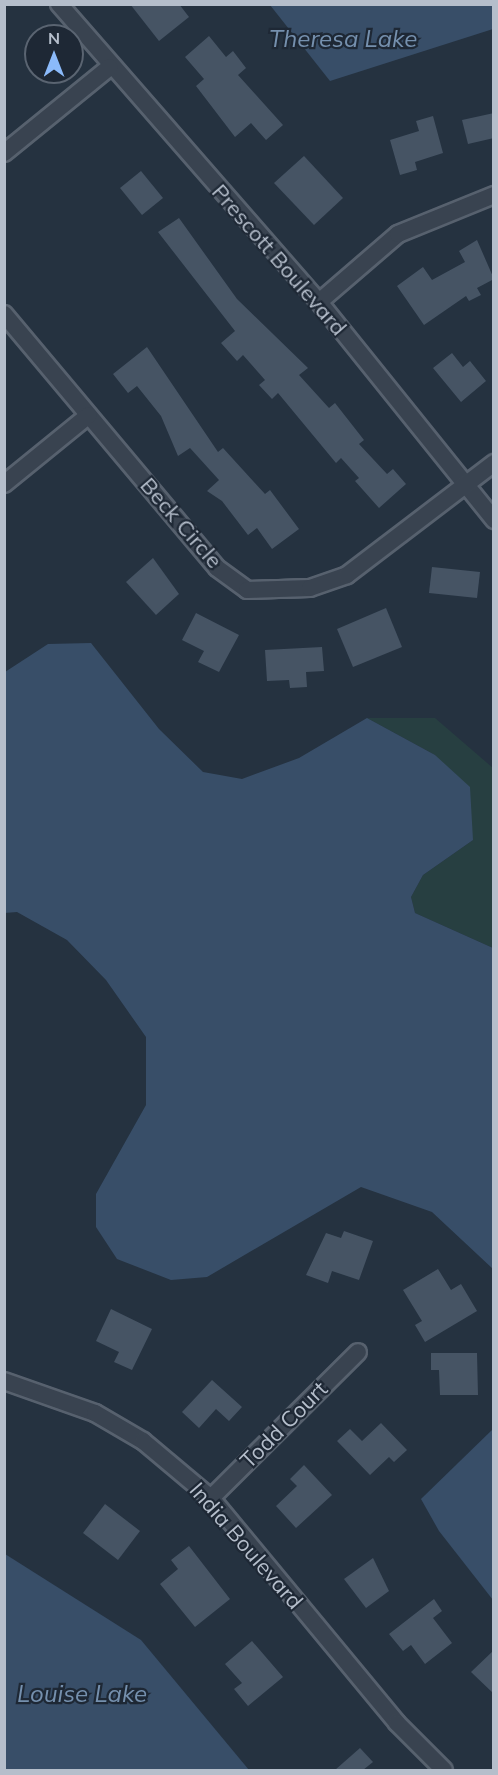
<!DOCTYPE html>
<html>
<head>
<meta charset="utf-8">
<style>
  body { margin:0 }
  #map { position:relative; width:498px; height:1775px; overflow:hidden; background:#253240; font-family:Mulish,sans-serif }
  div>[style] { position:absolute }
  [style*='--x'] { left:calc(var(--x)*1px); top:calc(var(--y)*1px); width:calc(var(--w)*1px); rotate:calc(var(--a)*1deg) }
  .green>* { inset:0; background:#273f41 }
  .water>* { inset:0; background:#384e68 }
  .building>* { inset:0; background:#465464 }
  .roads { filter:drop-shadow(2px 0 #57616e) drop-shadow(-2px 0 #57616e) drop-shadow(0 2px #57616e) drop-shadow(0 -2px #57616e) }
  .minor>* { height:16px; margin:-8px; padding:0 8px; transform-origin:8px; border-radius:8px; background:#394350 }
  span { translate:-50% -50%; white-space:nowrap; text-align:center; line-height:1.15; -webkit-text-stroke:4.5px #1e2835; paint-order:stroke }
  .street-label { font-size:22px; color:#b5becb }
  .water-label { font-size:24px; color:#7590ae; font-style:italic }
  .frame { position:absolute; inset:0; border:6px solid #b5becb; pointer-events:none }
  .north { position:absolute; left:24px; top:24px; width:60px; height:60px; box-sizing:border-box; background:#1e2835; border:2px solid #5a6471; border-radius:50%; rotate:0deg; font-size:16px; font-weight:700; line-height:24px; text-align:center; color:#b5becb }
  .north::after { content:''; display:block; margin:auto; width:21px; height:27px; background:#8bbafa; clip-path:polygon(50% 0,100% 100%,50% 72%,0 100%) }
</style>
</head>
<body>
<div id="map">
  <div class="green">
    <div style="clip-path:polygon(367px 718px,435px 718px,493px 768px,493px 948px,415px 913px,411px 897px,423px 875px,473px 840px,435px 755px)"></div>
  </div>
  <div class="water">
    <div style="clip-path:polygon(270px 5px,493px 5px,493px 29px,330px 81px)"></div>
    <div style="clip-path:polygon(91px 643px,159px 729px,203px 772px,242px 779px,299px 758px,367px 718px,435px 755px,470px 787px,473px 840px,423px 875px,411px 897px,415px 913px,493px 948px,493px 1269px,432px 1212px,361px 1187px,207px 1277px,171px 1280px,117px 1259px,96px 1227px,96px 1194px,146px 1105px,146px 1037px,106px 980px,67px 940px,17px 912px,4px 913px,5px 672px,48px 644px)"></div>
    <div style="clip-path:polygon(493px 1429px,493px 1600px,439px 1531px,421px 1499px)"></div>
    <div style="clip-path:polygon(5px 1554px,141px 1640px,249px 1770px,5px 1770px)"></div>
  </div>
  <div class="building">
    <div style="clip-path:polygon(130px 4px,179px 4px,189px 17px,159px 41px)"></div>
    <div style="clip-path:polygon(209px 36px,226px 57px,233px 51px,246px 68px,238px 75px,283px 125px,266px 140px,251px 123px,235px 137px,196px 86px,204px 79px,185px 57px)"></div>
    <div style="clip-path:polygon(494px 113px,494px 138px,468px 144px,462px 120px)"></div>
    <div style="clip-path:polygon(433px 116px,443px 153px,415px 162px,417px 170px,400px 175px,390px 140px,419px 131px,416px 121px)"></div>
    <div style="clip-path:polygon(304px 156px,343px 198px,314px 225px,274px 183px)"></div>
    <div style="clip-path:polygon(141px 171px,163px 198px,142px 215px,120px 188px)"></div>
    <div style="clip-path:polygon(179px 218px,237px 299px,308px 368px,299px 375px,329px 408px,335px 403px,364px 440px,359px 444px,387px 474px,393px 469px,406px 484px,379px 508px,355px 481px,359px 478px,341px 458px,336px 463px,278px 393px,272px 399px,259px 385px,265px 380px,243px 355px,237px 361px,221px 343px,235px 331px,158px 232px)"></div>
    <div style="clip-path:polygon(477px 240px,494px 279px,477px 288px,481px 295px,469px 301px,466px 296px,424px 325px,397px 286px,423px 267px,432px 280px,465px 262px,459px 251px)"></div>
    <div style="clip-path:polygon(147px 347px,218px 452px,223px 448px,265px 494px,270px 490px,299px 529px,272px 549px,257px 528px,248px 535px,222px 501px,207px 491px,219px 480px,190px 448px,178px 456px,161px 416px,137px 386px,128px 393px,113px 374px)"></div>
    <div style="clip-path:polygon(452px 353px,463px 367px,470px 361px,486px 381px,461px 402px,433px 368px)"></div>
    <div style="clip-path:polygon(153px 558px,179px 594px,156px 615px,126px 582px)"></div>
    <div style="clip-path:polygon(432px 567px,480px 572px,477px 598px,429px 593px)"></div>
    <div style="clip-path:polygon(386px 608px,402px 647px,353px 667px,337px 629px)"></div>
    <div style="clip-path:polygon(196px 613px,239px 635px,219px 672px,198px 662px,204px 651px,182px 640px)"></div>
    <div style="clip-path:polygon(322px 647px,324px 671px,306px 672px,307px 687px,290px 688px,289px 680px,267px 681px,265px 650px)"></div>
    <div style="clip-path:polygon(344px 1231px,373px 1241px,359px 1280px,332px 1271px,328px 1283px,306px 1275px,326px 1233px,341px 1238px)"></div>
    <div style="clip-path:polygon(438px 1269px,451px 1290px,461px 1284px,477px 1311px,425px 1342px,415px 1325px,422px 1321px,403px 1290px)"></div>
    <div style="clip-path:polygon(111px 1309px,152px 1329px,132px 1370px,114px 1362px,119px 1352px,96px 1341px)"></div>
    <div style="clip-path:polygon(431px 1353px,477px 1353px,478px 1395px,440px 1395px,439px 1370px,431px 1370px)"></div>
    <div style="clip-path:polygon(212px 1380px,242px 1407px,229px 1421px,216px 1409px,199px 1428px,182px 1412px)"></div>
    <div style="clip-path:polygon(381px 1423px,407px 1450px,394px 1462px,389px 1457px,370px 1475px,337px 1441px,350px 1429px,362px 1441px)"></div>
    <div style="clip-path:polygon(304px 1465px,332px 1495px,296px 1528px,276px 1506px,297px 1486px,290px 1479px)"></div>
    <div style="clip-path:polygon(105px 1504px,140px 1531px,118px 1560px,83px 1533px)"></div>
    <div style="clip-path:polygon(189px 1546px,230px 1599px,195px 1627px,160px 1584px,178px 1569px,171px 1560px)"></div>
    <div style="clip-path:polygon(373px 1558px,389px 1591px,366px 1608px,344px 1579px)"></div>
    <div style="clip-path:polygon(434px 1599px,442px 1611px,433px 1618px,452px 1643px,425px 1664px,411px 1645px,403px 1651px,389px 1634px)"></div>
    <div style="clip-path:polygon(252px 1641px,283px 1677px,248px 1706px,234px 1689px,242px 1683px,225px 1664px)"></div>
    <div style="clip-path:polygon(494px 1650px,494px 1694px,471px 1672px)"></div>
    <div style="clip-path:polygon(360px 1748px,373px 1762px,363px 1770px,335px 1770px)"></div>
  </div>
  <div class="roads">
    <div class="minor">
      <div style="--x:59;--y:4;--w:395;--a:48.9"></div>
      <div style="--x:319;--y:302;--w:280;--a:51.2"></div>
      <div style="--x:4;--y:153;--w:136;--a:-39.1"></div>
      <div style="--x:319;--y:302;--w:104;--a:-40.7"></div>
      <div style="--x:398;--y:234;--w:104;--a:-22.1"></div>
      <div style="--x:4;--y:314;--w:331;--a:50"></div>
      <div style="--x:217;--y:568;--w:37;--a:36"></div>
      <div style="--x:247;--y:590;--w:63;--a:-1.8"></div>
      <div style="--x:310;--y:588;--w:39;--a:-19"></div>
      <div style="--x:347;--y:575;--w:185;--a:-37.3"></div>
      <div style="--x:4;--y:484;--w:109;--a:-39.1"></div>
      <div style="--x:4;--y:1381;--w:96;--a:19.4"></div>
      <div style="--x:95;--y:1413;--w:56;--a:30.3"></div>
      <div style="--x:143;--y:1441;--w:89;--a:40"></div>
      <div style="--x:211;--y:1498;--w:292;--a:50.4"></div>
      <div style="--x:397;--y:1723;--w:66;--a:45"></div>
      <div style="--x:211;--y:1498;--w:207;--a:-44.8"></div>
    </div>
  </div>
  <div class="street-label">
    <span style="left:279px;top:260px;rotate:49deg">Prescott Boulevard</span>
    <span style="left:181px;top:523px;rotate:49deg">Beck Circle</span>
    <span style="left:284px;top:1425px;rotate:-45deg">Todd Court</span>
    <span style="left:246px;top:1546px;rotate:49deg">India Boulevard</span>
  </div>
  <div class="water-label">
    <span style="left:343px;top:39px">Theresa Lake</span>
    <span style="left:82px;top:1694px">Louise Lake</span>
  </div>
  <div class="frame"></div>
  <div class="north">N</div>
</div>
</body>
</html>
